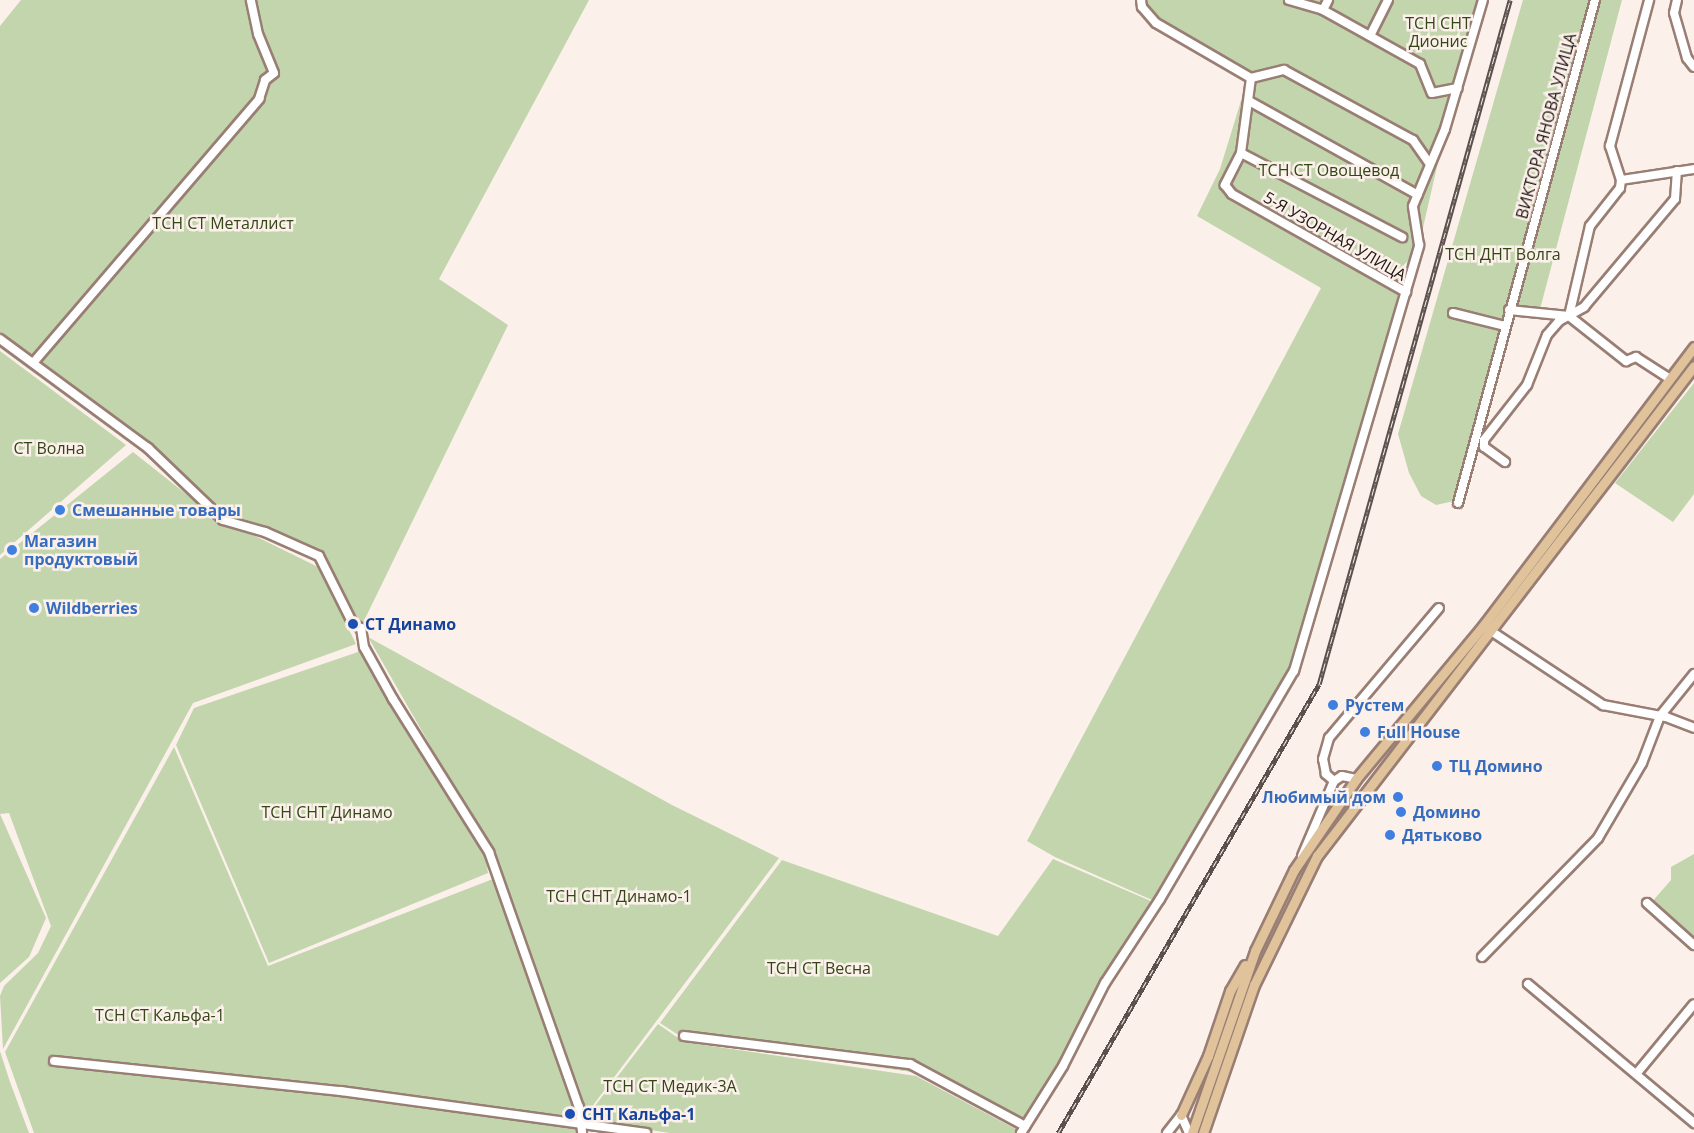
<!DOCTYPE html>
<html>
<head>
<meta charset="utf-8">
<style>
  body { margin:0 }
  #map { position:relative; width:1694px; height:1133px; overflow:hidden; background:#fcf0eb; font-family:"Open Sans",sans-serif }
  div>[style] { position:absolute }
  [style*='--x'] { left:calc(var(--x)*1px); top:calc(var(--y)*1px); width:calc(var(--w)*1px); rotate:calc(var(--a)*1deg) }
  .green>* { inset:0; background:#c2d5ac }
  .roads { filter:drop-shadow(2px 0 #997e74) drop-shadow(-2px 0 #997e74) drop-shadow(0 2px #997e74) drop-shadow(0 -2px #997e74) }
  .minor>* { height:8px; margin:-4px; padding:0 4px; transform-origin:4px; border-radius:4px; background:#fff }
  .major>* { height:9px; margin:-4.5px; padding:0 4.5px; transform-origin:4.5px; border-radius:4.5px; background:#e0c29b }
  .rail>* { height:4.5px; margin-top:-2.25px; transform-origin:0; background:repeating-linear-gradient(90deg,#fcf0eb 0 7px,#5b514c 0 14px); box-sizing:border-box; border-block:2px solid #5b514c }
  .dots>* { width:16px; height:16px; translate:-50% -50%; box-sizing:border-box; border:3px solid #fcf0eb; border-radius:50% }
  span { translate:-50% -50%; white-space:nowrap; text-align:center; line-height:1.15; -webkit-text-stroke:5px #fcf0eb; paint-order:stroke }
  .park-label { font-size:16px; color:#334616 }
  .street-label { font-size:16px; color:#1f1511 }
  .shop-label { font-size:16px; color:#366cbe; font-weight:700 }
  .left { translate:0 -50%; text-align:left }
  .right { translate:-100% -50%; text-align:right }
  .transit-label { font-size:16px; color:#164399; font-weight:700 }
</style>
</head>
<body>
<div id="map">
  <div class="green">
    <div style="clip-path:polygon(21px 0,589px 0,439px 279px,508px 325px,360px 629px,319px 560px,222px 510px,0 348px,0 26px)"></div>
    <div style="clip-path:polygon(1137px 0,1295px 0,1420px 61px,1433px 96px,1453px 97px,1422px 232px,1300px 672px,1161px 904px,1055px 857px,1027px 841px,1321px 288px,1197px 216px,1220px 169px,1248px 78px,1147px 19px,1139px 11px)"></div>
    <div style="clip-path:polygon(1305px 0,1481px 0,1451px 95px,1430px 87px,1422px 59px,1333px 10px)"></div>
    <div style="clip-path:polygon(1523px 0,1622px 0,1539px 313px,1507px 307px,1454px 501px,1436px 505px,1421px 496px,1409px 473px,1398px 434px)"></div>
    <div style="clip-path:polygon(0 351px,126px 445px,0 555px)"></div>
    <div style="clip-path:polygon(1694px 383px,1694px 494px,1673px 522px,1615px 483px)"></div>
    <div style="clip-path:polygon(133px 452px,214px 516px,318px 567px,356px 644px,193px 703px,3px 1049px,0 996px,4px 986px,38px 953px,51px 926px,9px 813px,0 814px,0 559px)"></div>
    <div style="clip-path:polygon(368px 637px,672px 805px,779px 858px,585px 1116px,493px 855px)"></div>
    <div style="clip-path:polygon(361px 651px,474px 834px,485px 853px,488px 873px,269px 963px,176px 745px,194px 708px)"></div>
    <div style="clip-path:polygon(174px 747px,268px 966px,493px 879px,575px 1104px,574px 1119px,579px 1133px,34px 1133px,5px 1052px)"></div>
    <div style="clip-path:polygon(0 814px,46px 918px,29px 957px,0 983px)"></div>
    <div style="clip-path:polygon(1694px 854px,1694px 941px,1651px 903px,1671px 880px,1671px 867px)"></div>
    <div style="clip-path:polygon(1053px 859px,1153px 902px,1021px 1128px,912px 1072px,686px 1040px,660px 1023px,782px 860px,998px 936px)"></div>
    <div style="clip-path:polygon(658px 1024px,684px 1042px,916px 1076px,1023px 1133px,670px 1133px,584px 1120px)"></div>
    <div style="clip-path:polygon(0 1051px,10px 1082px,29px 1133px,0 1133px)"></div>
  </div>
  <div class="roads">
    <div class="minor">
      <div style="--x:1141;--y:0;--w:7;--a:82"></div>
      <div style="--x:1142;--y:7;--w:21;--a:49"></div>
      <div style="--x:1156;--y:23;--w:110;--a:30.1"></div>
      <div style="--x:1289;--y:0;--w:35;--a:16"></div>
      <div style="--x:1323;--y:10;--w:111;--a:29.1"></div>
      <div style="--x:1420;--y:64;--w:31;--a:68"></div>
      <div style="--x:1432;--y:93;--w:26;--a:-11"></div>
      <div style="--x:1677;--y:0;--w:13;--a:103"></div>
      <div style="--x:1674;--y:13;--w:47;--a:73.9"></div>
      <div style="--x:1687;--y:58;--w:11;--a:52"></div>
      <div style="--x:1323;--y:10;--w:11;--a:-63"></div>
      <div style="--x:1370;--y:36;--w:40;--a:-63.4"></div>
      <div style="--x:1251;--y:78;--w:76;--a:97.6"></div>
      <div style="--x:1241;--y:153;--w:36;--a:117"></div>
      <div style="--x:1225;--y:185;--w:11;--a:52"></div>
      <div style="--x:1232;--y:194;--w:200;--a:29.4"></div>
      <div style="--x:1251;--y:78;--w:34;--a:-14"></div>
      <div style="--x:1284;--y:70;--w:147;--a:28.5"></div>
      <div style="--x:1413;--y:140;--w:29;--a:55"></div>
      <div style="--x:1249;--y:101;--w:193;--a:29.1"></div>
      <div style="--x:1241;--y:153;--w:182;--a:27.6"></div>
      <div style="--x:1621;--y:180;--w:74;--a:-8.6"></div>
      <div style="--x:1509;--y:310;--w:60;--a:5.7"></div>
      <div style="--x:1569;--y:316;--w:73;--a:38.3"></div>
      <div style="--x:1626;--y:361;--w:11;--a:-22"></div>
      <div style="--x:1636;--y:357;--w:40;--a:32.9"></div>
      <div style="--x:1453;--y:313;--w:54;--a:14"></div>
      <div style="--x:1569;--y:316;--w:92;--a:-76.9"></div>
      <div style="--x:1590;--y:226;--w:48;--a:-51.7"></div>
      <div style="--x:1620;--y:188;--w:8;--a:-83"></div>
      <div style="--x:1621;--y:180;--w:36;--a:-108"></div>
      <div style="--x:1610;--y:146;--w:151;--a:-75"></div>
      <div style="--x:0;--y:339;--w:184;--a:36.4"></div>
      <div style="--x:148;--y:448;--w:104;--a:43.8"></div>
      <div style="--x:223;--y:520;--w:44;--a:15.9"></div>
      <div style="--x:265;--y:532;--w:59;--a:24"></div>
      <div style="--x:319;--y:556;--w:76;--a:63.4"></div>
      <div style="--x:353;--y:624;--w:9;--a:27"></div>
      <div style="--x:361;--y:628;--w:19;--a:81"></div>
      <div style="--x:364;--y:647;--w:60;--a:60.9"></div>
      <div style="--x:393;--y:699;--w:181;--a:57.9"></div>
      <div style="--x:489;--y:852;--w:270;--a:70.6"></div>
      <div style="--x:579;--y:1107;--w:26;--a:83"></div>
      <div style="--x:33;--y:363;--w:348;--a:-49.4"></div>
      <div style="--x:259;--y:99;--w:20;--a:-72"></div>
      <div style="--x:265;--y:80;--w:11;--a:-38"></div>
      <div style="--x:274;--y:73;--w:42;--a:-112.3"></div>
      <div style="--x:258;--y:34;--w:35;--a:-102"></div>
      <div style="--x:1505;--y:462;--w:26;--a:-144"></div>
      <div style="--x:1484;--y:447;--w:7;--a:-90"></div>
      <div style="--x:1484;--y:440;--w:70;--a:-52"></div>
      <div style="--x:1527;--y:385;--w:54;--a:-68.2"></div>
      <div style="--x:1547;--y:335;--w:18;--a:-49"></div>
      <div style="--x:1559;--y:321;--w:29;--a:-29"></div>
      <div style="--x:1584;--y:307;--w:141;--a:-49.9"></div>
      <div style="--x:1675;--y:199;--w:28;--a:-86"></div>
      <div style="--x:1458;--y:503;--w:521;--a:-74.76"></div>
      <div style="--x:1488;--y:629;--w:138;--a:33.5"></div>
      <div style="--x:1603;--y:705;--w:64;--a:10.8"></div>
      <div style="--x:1666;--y:717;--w:30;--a:21"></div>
      <div style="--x:1334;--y:781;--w:11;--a:-139"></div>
      <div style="--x:1326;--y:774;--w:15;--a:-101"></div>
      <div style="--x:1323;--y:759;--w:22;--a:-74"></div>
      <div style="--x:1329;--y:738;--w:170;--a:-49.8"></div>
      <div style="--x:1302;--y:856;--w:82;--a:-66.9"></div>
      <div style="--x:1334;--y:781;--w:9;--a:-32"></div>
      <div style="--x:1342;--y:776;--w:14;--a:12"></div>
      <div style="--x:1647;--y:903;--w:63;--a:41.8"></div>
      <div style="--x:1482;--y:957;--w:166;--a:-45.7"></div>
      <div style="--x:1598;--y:838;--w:87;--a:-59.6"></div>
      <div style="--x:1642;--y:763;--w:50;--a:-69"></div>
      <div style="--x:1660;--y:716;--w:54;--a:-51"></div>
      <div style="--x:1528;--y:984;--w:217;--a:39.9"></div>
      <div style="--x:684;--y:1036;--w:228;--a:7.1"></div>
      <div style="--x:910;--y:1064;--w:131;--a:28.3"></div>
      <div style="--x:54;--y:1061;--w:289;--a:6"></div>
      <div style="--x:341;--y:1091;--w:308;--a:7.8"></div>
      <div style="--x:1637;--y:1073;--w:89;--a:-50.4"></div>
      <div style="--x:1021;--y:1133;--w:79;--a:-57.9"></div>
      <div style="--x:1063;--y:1066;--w:93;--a:-63.2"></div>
      <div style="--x:1105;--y:983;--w:100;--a:-56.8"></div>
      <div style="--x:1160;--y:899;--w:264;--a:-59.6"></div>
      <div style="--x:1294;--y:671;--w:444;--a:-73.6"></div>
      <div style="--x:1419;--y:245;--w:39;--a:-99"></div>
      <div style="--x:1413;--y:206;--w:83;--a:-67.4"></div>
      <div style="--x:1445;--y:129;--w:134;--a:-73.6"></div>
      <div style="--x:1167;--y:1133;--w:23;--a:-52"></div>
      <div style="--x:1181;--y:1115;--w:20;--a:66"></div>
    </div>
    <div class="major">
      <div style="--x:1181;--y:1115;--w:65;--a:-65.4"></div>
      <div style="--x:1208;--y:1056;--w:69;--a:-71.3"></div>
      <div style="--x:1230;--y:991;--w:30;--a:-60"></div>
      <div style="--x:1192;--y:1133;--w:193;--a:-70.9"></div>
      <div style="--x:1255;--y:951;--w:90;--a:-64.3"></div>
      <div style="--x:1294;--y:870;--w:110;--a:-55.7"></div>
      <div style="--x:1356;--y:779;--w:199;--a:-50.3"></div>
      <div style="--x:1483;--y:626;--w:350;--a:-52.9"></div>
      <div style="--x:1203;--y:1133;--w:157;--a:-71"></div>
      <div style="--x:1254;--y:985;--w:144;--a:-64"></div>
      <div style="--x:1317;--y:856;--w:618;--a:-52.43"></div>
    </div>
  </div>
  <div class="rail">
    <div style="--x:1058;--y:1133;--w:519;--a:-59.83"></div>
    <div style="--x:1319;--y:684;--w:710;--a:-74.4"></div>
  </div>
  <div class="dots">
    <div style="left:60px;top:510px;background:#3f7fe0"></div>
    <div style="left:12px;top:550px;background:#3f7fe0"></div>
    <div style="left:34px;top:608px;background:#3f7fe0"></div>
    <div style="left:353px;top:624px;background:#1a4fb4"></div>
    <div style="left:1333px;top:705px;background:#3f7fe0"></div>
    <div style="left:1365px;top:732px;background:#3f7fe0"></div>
    <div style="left:1437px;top:766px;background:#3f7fe0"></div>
    <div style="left:1398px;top:797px;background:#3f7fe0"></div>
    <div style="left:1401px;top:812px;background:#3f7fe0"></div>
    <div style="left:1390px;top:835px;background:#3f7fe0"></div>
    <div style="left:570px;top:1114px;background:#1a4fb4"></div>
  </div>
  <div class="park-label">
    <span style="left:1438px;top:32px">ТСН СНТ<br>Дионис</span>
    <span style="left:1329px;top:170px">ТСН СТ Овощевод</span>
    <span style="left:223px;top:223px">ТСН СТ Металлист</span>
    <span style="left:1503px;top:254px">ТСН ДНТ Волга</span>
    <span style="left:49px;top:448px">СТ Волна</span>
    <span style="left:327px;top:812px">ТСН СНТ Динамо</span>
    <span style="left:619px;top:896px">ТСН СНТ Динамо-1</span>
    <span style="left:819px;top:968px">ТСН СТ Весна</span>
    <span style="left:160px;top:1015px">ТСН СТ Кальфа-1</span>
    <span style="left:670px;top:1086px">ТСН СТ Медик-3А</span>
  </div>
  <div class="street-label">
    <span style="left:1546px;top:126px;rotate:-75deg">ВИКТОРА ЯНОВА УЛИЦА</span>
    <span style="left:1335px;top:236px;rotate:30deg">5-Я УЗОРНАЯ УЛИЦА</span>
  </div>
  <div class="shop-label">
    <span class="left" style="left:72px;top:510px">Смешанные товары</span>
    <span class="left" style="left:24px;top:550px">Магазин<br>продуктовый</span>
    <span class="left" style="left:46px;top:608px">Wildberries</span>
    <span class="left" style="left:1345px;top:705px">Рустем</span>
    <span class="left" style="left:1377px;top:732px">Full House</span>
    <span class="left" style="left:1449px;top:766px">ТЦ Домино</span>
    <span class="right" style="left:1386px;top:797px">Любимый дом</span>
    <span class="left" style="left:1413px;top:812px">Домино</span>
    <span class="left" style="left:1402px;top:835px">Дятьково</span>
  </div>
  <div class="transit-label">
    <span class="left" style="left:365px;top:624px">СТ Динамо</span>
    <span class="left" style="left:582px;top:1114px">СНТ Кальфа-1</span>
  </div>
</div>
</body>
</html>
